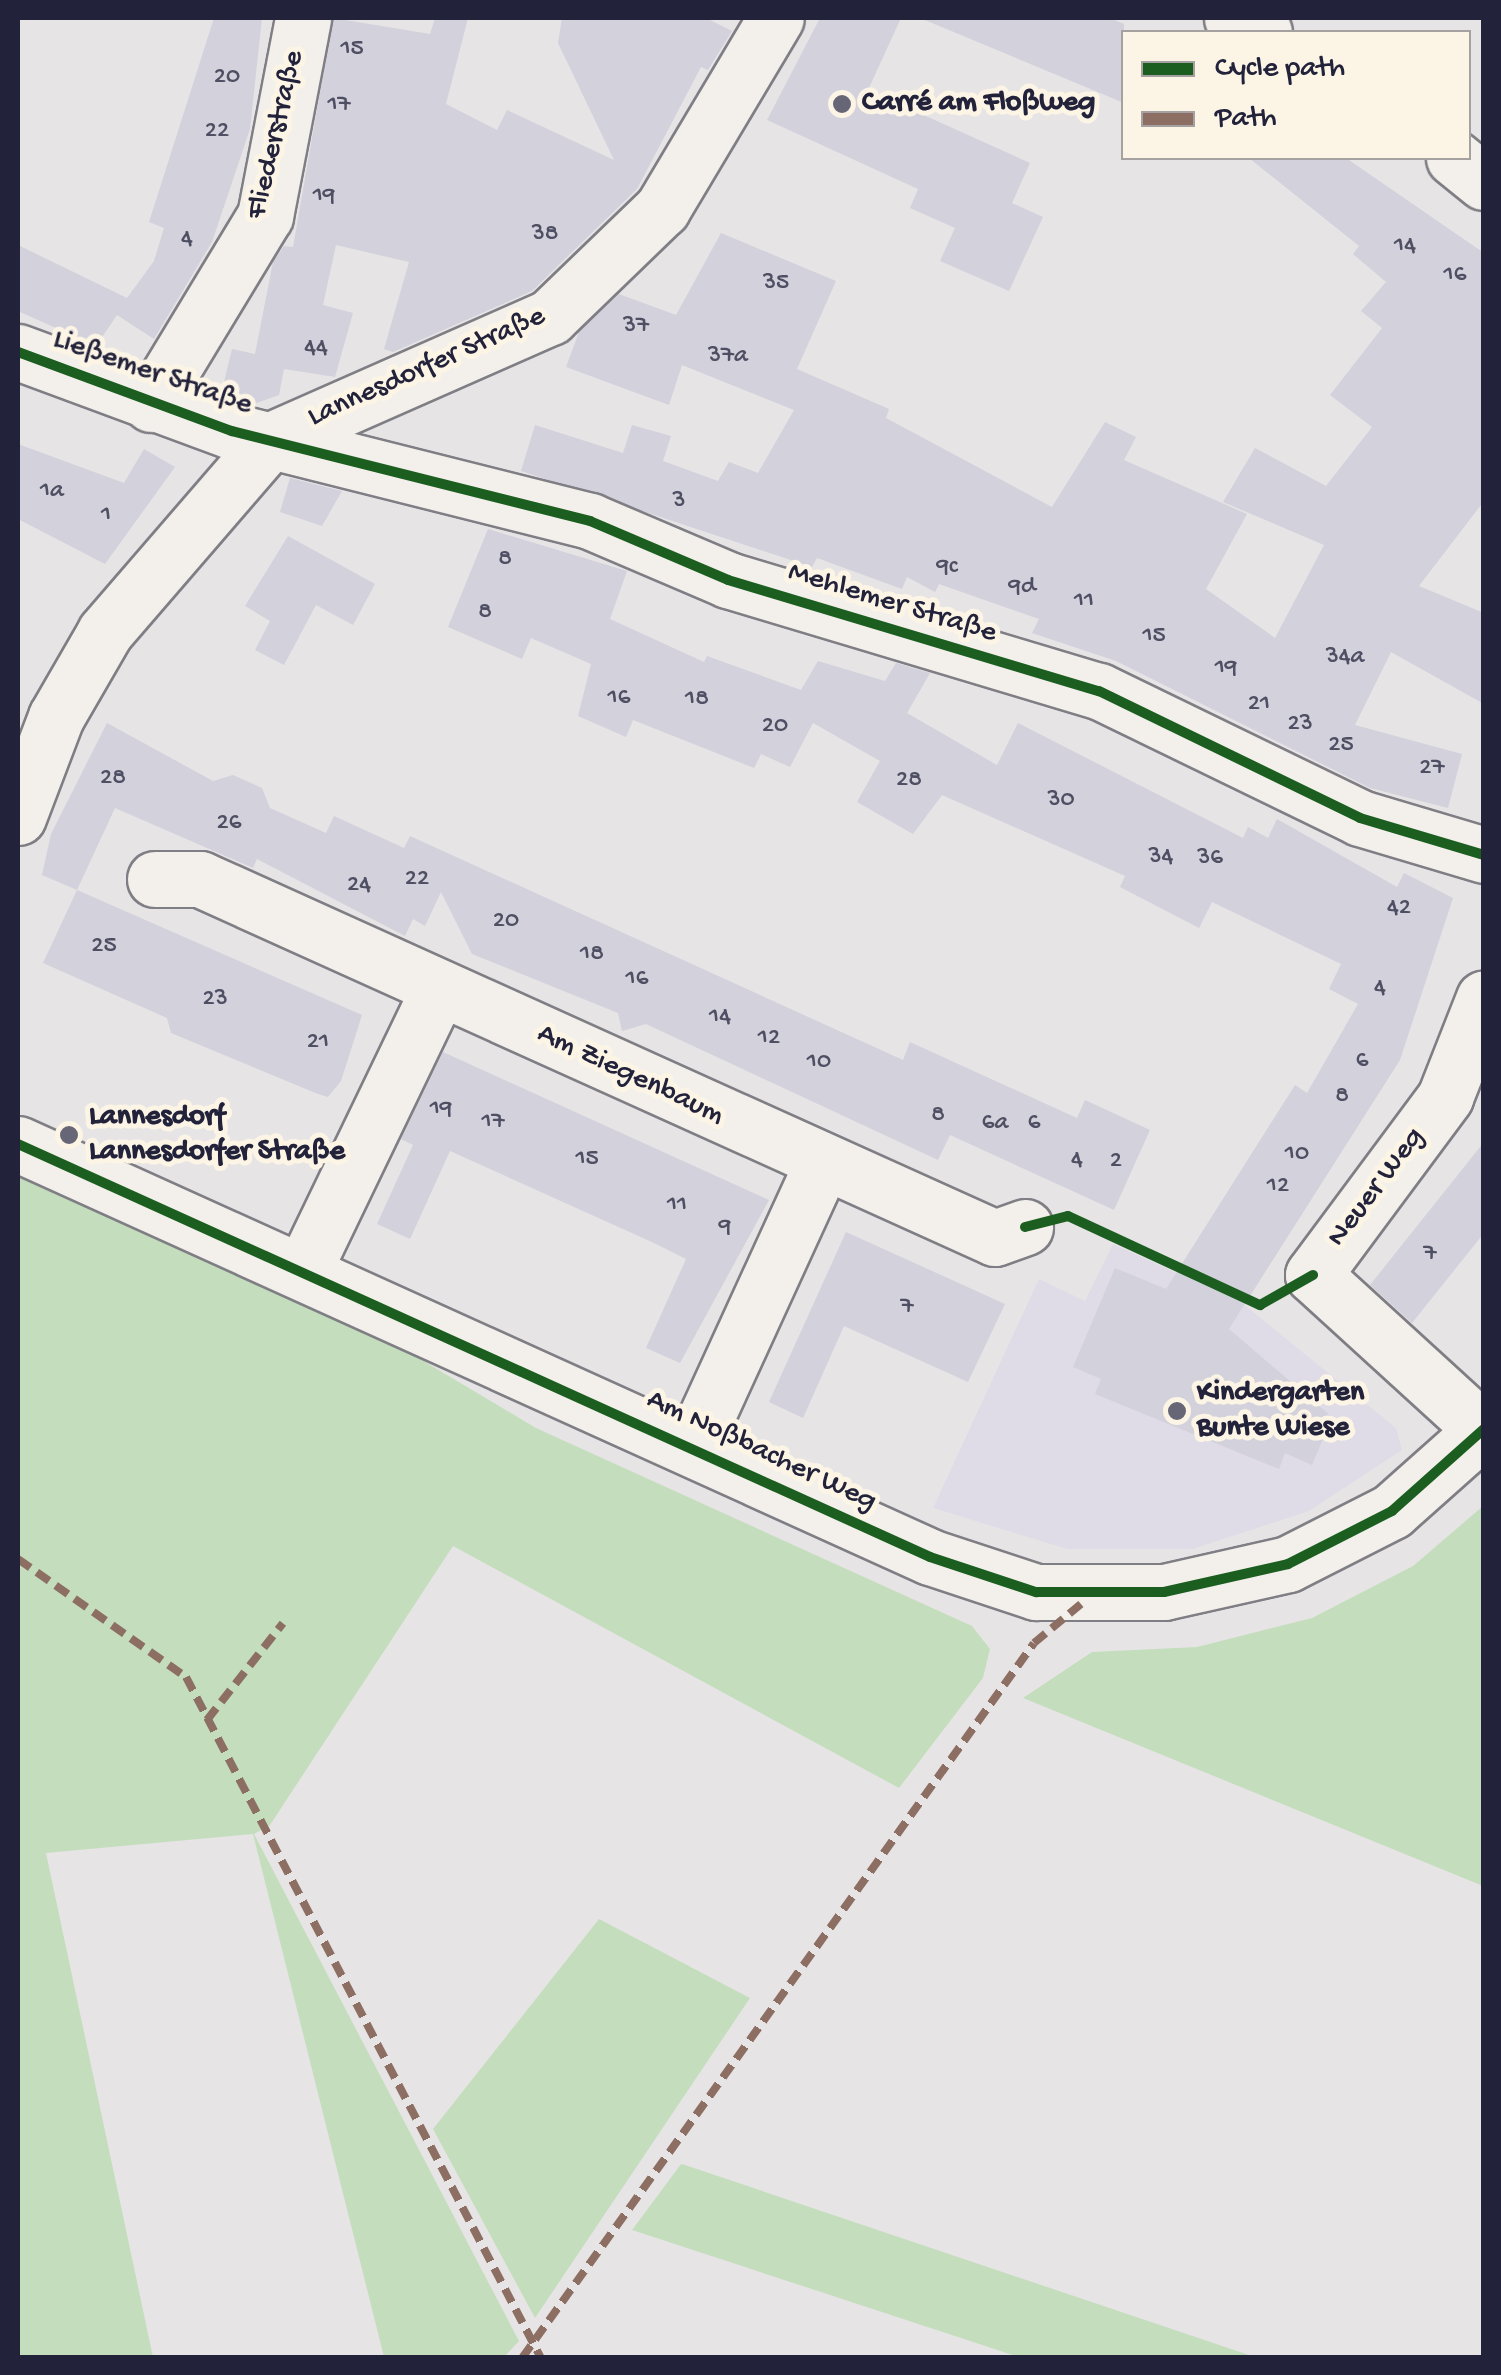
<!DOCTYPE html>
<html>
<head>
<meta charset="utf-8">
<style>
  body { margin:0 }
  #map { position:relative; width:1501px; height:2375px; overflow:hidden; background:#e7e4e6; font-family:"Gochi Hand",sans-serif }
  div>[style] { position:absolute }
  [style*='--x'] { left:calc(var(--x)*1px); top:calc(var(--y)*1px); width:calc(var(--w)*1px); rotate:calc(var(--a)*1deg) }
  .built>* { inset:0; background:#e0dce7 }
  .green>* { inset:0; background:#c4debd }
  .building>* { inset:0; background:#d2d1dc }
  .roads { filter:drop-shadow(2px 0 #7f7e84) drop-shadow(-2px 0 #7f7e84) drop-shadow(0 2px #7f7e84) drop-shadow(0 -2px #7f7e84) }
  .minor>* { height:55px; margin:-27.5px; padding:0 27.5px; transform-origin:27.5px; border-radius:27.5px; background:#f3f0eb }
  .quiet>* { height:8px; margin-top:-4px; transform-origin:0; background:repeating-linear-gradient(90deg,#8d6e63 0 15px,transparent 0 23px) }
  .cycleway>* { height:10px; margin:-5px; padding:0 5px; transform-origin:5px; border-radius:5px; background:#1b5e20 }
  .dots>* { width:28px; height:28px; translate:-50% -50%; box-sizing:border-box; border:5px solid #fcf5e5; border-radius:50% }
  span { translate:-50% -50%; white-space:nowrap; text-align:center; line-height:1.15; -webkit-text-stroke:10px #fcf5e5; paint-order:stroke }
  .number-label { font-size:25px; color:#4f4f64 }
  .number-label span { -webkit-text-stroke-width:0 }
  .poi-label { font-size:30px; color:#22223b; font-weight:700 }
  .left { translate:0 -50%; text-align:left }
  .street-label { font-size:30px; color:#22223b }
  .frame { position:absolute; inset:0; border:20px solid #22223b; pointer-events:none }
  .legend { position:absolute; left:1121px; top:30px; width:350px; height:130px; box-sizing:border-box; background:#fcf5e5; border:2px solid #a5a1a1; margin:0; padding:12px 18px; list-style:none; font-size:30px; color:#22223b }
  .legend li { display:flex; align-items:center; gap:20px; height:50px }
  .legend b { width:50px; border:2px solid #a5a1a1 }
</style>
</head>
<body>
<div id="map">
  <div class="built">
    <div style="clip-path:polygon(1113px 1244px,1242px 1303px,1396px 1428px,1402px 1450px,1309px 1511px,1193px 1549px,1067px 1549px,933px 1508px,1039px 1279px,1085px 1301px)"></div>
  </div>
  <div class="green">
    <div style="clip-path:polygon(18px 1164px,321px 1300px,536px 1428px,972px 1626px,990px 1649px,983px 1678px,899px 1788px,453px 1546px,270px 1825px,254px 1834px,519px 2341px,504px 2357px,384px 2357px,253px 1834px,46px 1853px,153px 2357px,18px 2357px)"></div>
    <div style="clip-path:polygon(1483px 1506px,1483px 1886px,1023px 1698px,1092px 1652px,1197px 1647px,1312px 1618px,1413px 1566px)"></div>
    <div style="clip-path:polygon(599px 1919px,750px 1998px,535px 2318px,433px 2129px)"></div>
    <div style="clip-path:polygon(681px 2164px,682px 2164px,1255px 2357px,1019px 2357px,632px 2230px)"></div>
  </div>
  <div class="building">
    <div style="clip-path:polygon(214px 18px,262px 18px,250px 129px,212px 242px,154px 339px,117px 315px,96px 346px,18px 311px,18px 245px,127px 298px,154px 261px,164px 228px,149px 222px)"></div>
    <div style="clip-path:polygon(333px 18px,430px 34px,435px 18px,468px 18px,446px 104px,497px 130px,507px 110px,614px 160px,558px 43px,562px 18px,706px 18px,732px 31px,708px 70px,701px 67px,637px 189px,532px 291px,393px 352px,384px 349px,409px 262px,336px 245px,323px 305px,353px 313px,335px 377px,284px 369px,279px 395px,254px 404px,221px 394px,232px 349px,255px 354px,273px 262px,284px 246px,293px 247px)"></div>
    <div style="clip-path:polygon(820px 18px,901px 18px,868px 90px,1030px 163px,1012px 203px,1043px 217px,1009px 291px,940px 261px,955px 228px,910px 208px,918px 189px,767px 120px)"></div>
    <div style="clip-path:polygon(920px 18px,1110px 18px,1124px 24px,1124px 103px)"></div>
    <div style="clip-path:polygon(1249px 158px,1346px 158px,1484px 253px,1484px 501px,1419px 586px,1484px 613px,1484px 704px,1391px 652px,1355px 725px,1462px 754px,1448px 808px,1370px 788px,1116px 661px,1032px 633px,1039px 619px,939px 584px,935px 592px,907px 577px,902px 589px,817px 558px,812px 567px,521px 471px,535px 425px,623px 453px,632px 425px,671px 436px,663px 461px,718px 481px,729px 462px,758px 473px,794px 410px,682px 365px,669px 405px,566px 367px,579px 332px,619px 294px,676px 315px,721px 233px,836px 281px,797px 369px,889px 409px,886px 418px,1052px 507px,1105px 422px,1136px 437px,1124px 460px,1247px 514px,1206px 589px,1275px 638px,1324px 545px,1223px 502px,1255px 448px,1326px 486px,1372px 427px,1330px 395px,1382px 328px,1361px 311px,1386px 282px,1353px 254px,1359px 246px)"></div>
    <div style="clip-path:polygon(18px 444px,124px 483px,144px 449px,175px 467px,105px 564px,18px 519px)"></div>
    <div style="clip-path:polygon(290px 478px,342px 491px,322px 526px,280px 512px)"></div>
    <div style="clip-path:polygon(488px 529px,627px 571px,610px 619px,704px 662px,707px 656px,801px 690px,818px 661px,885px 681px,896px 663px,930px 673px,907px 713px,997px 765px,1018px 723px,1243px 838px,1248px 827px,1268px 838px,1277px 819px,1397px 887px,1404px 873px,1453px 898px,1400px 1060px,1229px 1329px,1332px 1417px,1312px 1465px,1285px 1453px,1279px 1469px,1139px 1412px,1095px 1394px,1101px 1379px,1073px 1367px,1115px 1268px,1166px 1289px,1295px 1085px,1307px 1093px,1358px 1004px,1329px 989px,1341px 964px,1212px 902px,1199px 928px,1120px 887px,1125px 876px,942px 795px,913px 834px,857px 802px,880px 761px,813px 723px,790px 767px,761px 754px,754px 768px,633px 720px,626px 737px,578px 716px,591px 664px,531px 638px,522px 659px,448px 627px)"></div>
    <div style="clip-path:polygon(288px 536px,375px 584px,353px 625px,316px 605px,284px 665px,255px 650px,270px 621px,245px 606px)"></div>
    <div style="clip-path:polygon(107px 723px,213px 781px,233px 775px,262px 788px,270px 808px,326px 833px,334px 816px,404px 848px,410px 836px,903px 1060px,910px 1042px,1077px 1118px,1085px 1100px,1150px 1130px,1114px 1210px,950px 1135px,938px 1160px,646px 1024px,622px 1031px,618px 1013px,472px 954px,441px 892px,425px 926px,413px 919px,405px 936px,257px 859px,253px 868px,115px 808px,77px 890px,42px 875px,51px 834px)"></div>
    <div style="clip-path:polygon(77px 890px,362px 1015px,341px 1081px,328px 1097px,318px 1094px,171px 1033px,167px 1018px,43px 963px)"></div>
    <div style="clip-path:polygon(443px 1052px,769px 1200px,680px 1363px,646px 1348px,686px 1259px,654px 1243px,450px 1151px,410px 1239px,377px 1224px,413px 1145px,401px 1139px)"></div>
    <div style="clip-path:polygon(1484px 1142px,1484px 1233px,1412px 1323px,1370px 1285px)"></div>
    <div style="clip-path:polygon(846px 1232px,1005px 1304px,968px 1382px,844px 1326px,803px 1418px,769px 1402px)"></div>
  </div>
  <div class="roads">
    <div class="minor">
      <div style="--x:1232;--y:18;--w:35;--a:24"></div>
      <div style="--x:1454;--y:158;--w:38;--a:39"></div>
      <div style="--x:18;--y:352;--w:228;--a:20.3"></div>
      <div style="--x:232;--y:431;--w:369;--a:14.1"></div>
      <div style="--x:590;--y:521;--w:150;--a:23.1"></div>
      <div style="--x:728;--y:580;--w:387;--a:16.7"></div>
      <div style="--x:1099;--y:691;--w:290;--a:25.9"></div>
      <div style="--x:1360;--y:818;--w:129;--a:16.6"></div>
      <div style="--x:151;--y:404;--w:220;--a:-58.8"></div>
      <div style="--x:265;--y:216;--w:202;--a:-79.1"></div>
      <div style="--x:18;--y:817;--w:107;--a:-69.2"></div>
      <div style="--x:56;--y:717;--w:98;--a:-60"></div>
      <div style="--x:105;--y:632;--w:254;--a:-49.2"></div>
      <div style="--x:271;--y:440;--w:305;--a:-23.8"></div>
      <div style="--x:550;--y:317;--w:156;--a:-44"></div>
      <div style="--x:662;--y:209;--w:222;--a:-59.2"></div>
      <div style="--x:155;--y:879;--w:45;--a:0"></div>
      <div style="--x:200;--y:879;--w:872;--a:24.3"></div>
      <div style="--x:995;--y:1238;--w:32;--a:-20"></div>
      <div style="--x:18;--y:1144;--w:1001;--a:24.36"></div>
      <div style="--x:930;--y:1557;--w:112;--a:18.3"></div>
      <div style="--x:1036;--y:1592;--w:128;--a:0"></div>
      <div style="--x:1164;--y:1592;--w:127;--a:-12.7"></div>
      <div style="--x:1288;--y:1564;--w:117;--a:-27"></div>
      <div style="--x:1392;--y:1511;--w:123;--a:-41.7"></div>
      <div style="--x:305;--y:1267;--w:310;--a:-64.3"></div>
      <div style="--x:1483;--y:1430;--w:230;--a:-137.6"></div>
      <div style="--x:1313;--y:1275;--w:222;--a:-53.4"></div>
      <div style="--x:1445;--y:1097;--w:106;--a:-68.5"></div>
      <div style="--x:692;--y:1448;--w:312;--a:-65.4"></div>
    </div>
  </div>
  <div class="quiet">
    <div style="--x:18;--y:1559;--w:205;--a:35.1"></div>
    <div style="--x:186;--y:1677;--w:768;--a:62.47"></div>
    <div style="--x:207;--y:1720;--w:123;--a:-51.9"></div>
    <div style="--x:522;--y:2358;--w:879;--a:-54.39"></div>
    <div style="--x:1034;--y:1643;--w:69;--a:-39.7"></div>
  </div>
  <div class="cycleway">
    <div style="--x:18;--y:352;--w:228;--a:20.3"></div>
    <div style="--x:232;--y:431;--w:369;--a:14.1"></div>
    <div style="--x:590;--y:521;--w:150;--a:23.1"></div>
    <div style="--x:728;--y:580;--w:387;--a:16.7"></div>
    <div style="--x:1099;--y:691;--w:290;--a:25.9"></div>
    <div style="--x:1360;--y:818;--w:129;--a:16.6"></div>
    <div style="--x:18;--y:1144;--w:1001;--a:24.36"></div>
    <div style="--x:930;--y:1557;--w:112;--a:18.3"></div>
    <div style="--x:1036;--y:1592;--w:128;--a:0"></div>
    <div style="--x:1164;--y:1592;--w:127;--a:-12.7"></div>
    <div style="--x:1288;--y:1564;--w:117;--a:-27"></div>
    <div style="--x:1392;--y:1511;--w:123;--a:-41.7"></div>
    <div style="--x:1025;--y:1227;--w:44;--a:-14.3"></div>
    <div style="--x:1068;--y:1216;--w:212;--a:24.9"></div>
    <div style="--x:1260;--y:1305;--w:61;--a:-29.5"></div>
  </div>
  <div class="dots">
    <div style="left:842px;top:104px;background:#676677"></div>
    <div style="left:69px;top:1135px;background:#676677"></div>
    <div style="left:1177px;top:1411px;background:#676677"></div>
  </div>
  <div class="number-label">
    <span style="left:352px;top:50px">15</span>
    <span style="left:227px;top:78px">20</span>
    <span style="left:339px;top:106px">17</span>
    <span style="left:217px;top:132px">22</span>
    <span style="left:324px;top:197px">19</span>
    <span style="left:545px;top:235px">38</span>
    <span style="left:187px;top:240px">4</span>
    <span style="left:1405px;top:247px">14</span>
    <span style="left:1455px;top:276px">16</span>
    <span style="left:776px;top:284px">35</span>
    <span style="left:636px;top:327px">37</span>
    <span style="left:316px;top:349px">44</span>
    <span style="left:728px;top:357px">37a</span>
    <span style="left:52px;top:492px">1a</span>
    <span style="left:679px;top:502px">3</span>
    <span style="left:106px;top:516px">1</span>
    <span style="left:505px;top:560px">8</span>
    <span style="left:947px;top:568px">9c</span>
    <span style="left:1022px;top:588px">9d</span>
    <span style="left:1084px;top:602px">11</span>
    <span style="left:485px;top:613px">8</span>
    <span style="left:1154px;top:637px">15</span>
    <span style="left:1345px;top:658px">34a</span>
    <span style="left:1226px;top:669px">19</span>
    <span style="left:619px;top:699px">16</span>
    <span style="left:697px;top:700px">18</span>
    <span style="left:1259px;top:705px">21</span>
    <span style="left:1300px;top:725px">23</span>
    <span style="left:775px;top:727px">20</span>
    <span style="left:1341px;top:746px">25</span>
    <span style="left:1432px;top:769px">27</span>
    <span style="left:113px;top:779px">28</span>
    <span style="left:909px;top:781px">28</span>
    <span style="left:1061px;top:801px">30</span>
    <span style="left:229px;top:824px">26</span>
    <span style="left:1161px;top:858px">34</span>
    <span style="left:1210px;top:859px">36</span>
    <span style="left:417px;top:880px">22</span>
    <span style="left:359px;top:886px">24</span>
    <span style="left:1399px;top:909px">42</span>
    <span style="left:506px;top:922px">20</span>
    <span style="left:104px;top:947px">25</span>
    <span style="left:592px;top:955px">18</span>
    <span style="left:637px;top:980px">16</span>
    <span style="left:1380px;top:989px">4</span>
    <span style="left:215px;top:1000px">23</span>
    <span style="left:720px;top:1018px">14</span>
    <span style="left:769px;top:1039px">12</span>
    <span style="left:318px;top:1043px">21</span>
    <span style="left:1362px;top:1062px">6</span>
    <span style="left:819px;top:1063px">10</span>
    <span style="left:1342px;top:1097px">8</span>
    <span style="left:441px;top:1110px">19</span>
    <span style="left:938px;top:1116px">8</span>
    <span style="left:493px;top:1123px">17</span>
    <span style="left:995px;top:1124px">6a</span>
    <span style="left:1034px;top:1124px">6</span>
    <span style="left:1297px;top:1155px">10</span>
    <span style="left:587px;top:1160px">15</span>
    <span style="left:1077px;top:1161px">4</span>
    <span style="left:1116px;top:1162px">2</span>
    <span style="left:1278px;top:1187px">12</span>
    <span style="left:677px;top:1206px">11</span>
    <span style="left:725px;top:1228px">9</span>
    <span style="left:1430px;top:1255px">7</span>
    <span style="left:907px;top:1308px">7</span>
  </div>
  <div class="poi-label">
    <span class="left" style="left:862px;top:104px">Carré am Floßweg</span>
    <span class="left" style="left:89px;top:1135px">Lannesdorf<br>Lannesdorfer Straße</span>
    <span class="left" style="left:1197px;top:1411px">Kindergarten<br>Bunte Wiese</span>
  </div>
  <div class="street-label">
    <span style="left:277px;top:135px;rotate:-77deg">Fliederstraße</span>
    <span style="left:427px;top:368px;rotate:-24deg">Lannesdorfer Straße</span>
    <span style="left:152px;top:374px;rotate:19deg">Ließemer Straße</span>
    <span style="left:892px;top:604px;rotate:17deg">Mehlemer Straße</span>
    <span style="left:630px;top:1076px;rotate:25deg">Am Ziegenbaum</span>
    <span style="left:1377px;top:1188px;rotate:-53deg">Neuer Weg</span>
    <span style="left:761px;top:1452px;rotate:25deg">Am Noßbacher Weg</span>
  </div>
  <div class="frame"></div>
  <ul class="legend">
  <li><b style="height:12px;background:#1b5e20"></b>Cycle path</li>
  <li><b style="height:12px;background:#8d6e63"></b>Path</li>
  </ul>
</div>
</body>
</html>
